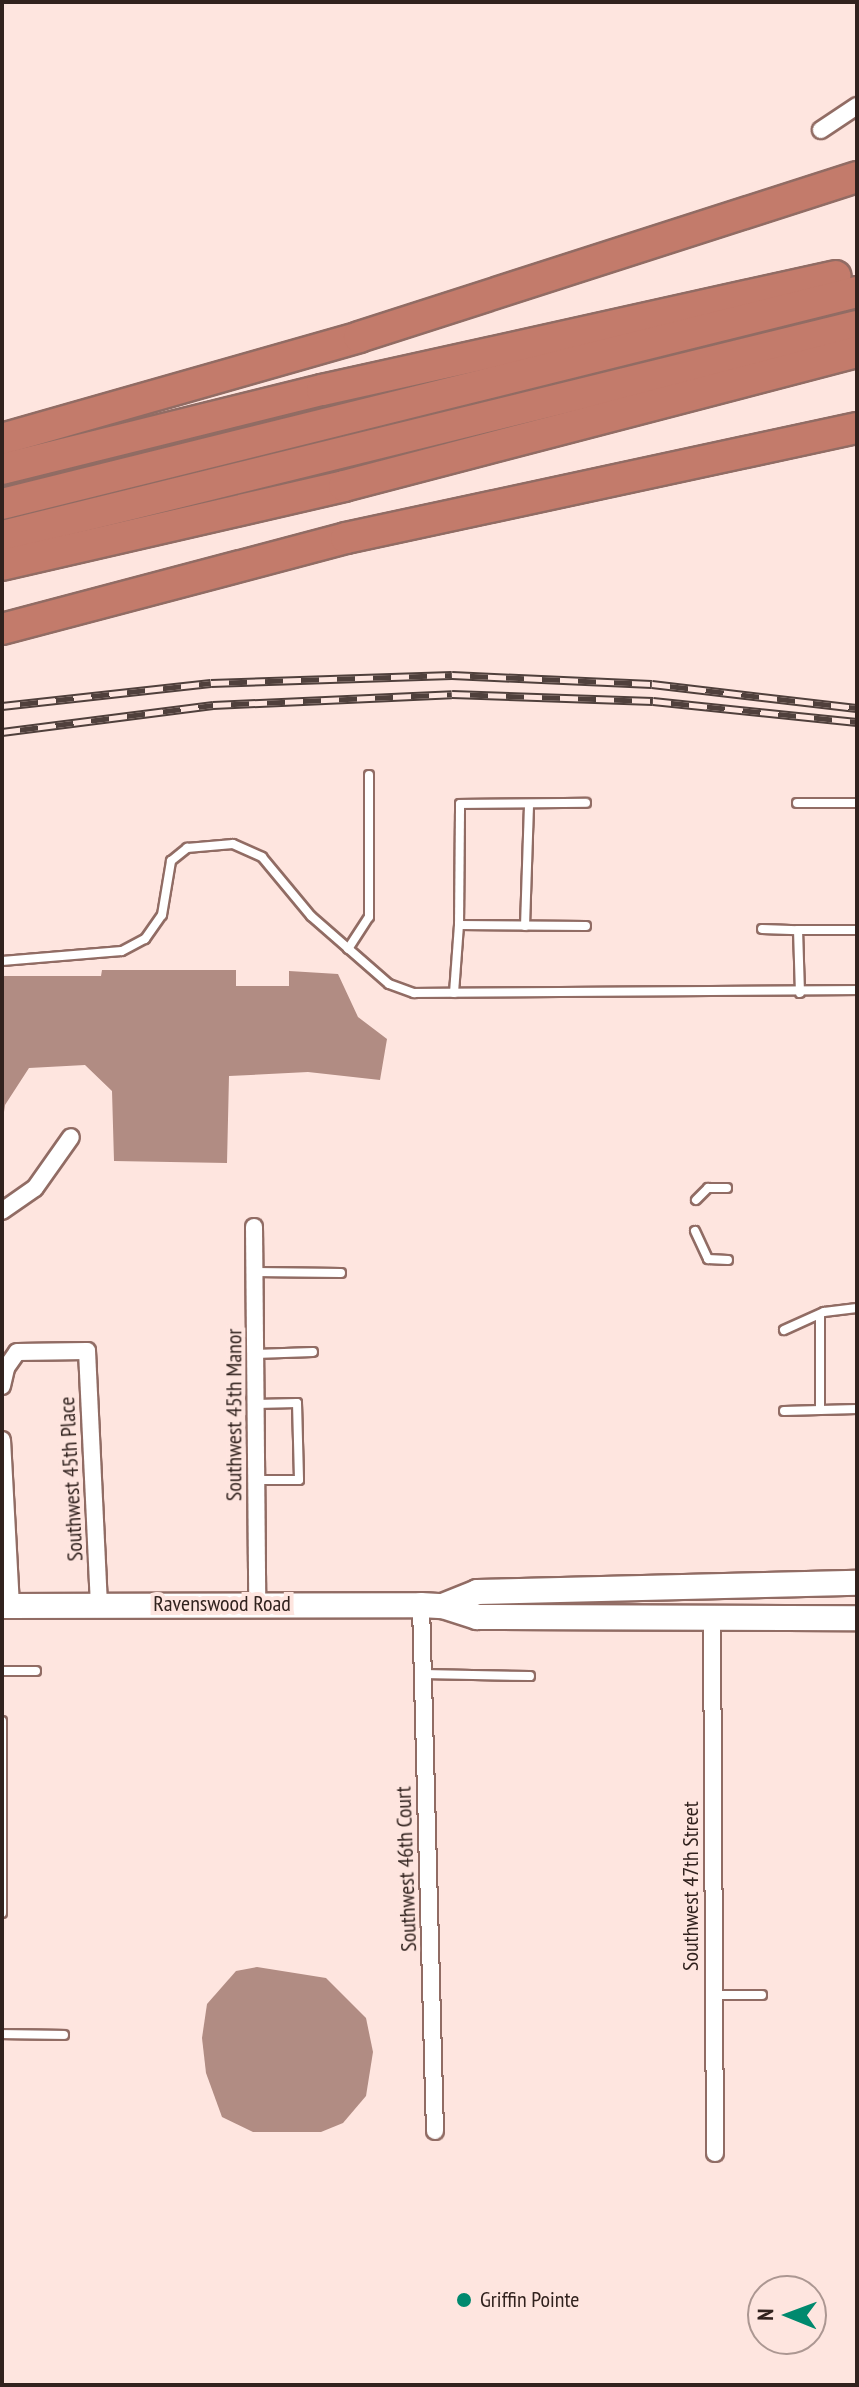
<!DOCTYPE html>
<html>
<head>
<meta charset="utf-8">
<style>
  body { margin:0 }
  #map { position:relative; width:859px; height:2387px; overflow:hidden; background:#fee5df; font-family:"PT Sans Narrow",sans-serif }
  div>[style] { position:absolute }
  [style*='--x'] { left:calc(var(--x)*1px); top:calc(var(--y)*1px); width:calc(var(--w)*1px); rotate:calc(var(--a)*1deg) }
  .water>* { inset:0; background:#b18c83 }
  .roads { filter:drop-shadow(2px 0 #916c64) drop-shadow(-2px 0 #916c64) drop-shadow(0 2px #916c64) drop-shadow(0 -2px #916c64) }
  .lane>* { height:8px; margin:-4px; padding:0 4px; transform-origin:4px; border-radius:4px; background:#fff }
  .street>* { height:16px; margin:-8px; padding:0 8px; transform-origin:8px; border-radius:8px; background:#fff }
  .secondary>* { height:24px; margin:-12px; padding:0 12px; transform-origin:12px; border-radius:12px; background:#fff }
  .highway>* { height:30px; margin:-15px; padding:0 15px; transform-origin:15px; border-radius:15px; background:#c37b6b }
  .rail>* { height:9px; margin-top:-4.5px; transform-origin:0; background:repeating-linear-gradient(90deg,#fee5df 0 18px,#50403c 0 36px); box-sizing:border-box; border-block:2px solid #50403c }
  .dots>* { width:22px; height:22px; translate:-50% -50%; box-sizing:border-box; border:4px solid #fee5df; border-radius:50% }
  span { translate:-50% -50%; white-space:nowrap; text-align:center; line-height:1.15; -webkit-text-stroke:8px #fee5df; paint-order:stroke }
  .street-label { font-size:22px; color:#31221e }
  .poi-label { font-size:22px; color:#31221e }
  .left { translate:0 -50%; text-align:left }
  .frame { position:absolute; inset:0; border:4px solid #31221e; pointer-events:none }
  .north { position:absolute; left:747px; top:2275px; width:80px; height:80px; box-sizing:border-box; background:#fee5df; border:2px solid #ac9792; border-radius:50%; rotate:271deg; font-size:22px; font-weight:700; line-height:32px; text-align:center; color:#31221e }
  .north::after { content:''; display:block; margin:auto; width:28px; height:36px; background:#00896e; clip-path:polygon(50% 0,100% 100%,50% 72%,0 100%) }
</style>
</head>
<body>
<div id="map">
  <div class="water">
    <div style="clip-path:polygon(102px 970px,236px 970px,236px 986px,289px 986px,289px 971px,338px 974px,358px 1017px,387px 1039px,380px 1080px,308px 1072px,229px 1076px,227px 1163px,114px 1161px,112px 1091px,85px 1065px,29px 1068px,5px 1105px,2px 1126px,2px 976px,101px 976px)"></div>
    <div style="clip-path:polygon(257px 1967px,326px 1978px,366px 2018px,373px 2052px,366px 2096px,343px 2123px,321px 2132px,253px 2132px,222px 2117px,206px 2073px,202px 2038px,207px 2004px,236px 1971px)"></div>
  </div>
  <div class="roads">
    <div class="lane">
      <div style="--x:797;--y:803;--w:60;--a:0"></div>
      <div style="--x:525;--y:926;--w:122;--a:-88.1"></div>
      <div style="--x:586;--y:926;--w:127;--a:-179.5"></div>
      <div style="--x:459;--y:925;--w:121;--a:-89.5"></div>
      <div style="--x:460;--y:804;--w:126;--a:-0.5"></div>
      <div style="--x:762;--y:929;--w:36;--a:2"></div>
      <div style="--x:348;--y:949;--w:38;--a:-57"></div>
      <div style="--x:369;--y:917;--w:142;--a:-90"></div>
      <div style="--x:2;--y:961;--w:120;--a:-4.8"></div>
      <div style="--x:122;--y:951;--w:26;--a:-28"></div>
      <div style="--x:145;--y:939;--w:29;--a:-55"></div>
      <div style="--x:162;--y:915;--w:55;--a:-80.5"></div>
      <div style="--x:171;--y:861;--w:21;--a:-39"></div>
      <div style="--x:187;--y:848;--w:46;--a:-5"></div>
      <div style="--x:233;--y:844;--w:32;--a:24"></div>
      <div style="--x:262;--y:857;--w:77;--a:50.3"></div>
      <div style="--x:311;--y:916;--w:103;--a:41.1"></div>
      <div style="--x:389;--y:984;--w:27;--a:20"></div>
      <div style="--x:414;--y:993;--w:443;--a:-0.4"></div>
      <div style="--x:454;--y:993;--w:68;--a:-85.8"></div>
      <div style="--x:800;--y:993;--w:63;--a:-91.8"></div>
      <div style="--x:798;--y:930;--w:59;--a:0"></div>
      <div style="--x:696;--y:1200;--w:17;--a:-45"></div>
      <div style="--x:708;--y:1188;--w:19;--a:0"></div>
      <div style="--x:695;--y:1231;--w:31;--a:65"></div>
      <div style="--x:708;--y:1259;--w:20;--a:3"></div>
      <div style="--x:255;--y:1272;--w:86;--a:0.7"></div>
      <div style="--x:784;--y:1330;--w:44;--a:-24.2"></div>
      <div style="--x:824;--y:1312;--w:33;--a:-7"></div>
      <div style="--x:255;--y:1354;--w:58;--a:-2"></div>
      <div style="--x:256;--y:1404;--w:41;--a:-1.4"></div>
      <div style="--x:297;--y:1403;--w:77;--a:88.5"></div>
      <div style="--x:299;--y:1480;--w:43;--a:180"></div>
      <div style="--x:820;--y:1410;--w:94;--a:-90"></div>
      <div style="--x:784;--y:1411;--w:73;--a:-1.6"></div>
      <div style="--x:2;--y:1671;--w:34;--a:0"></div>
      <div style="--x:423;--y:1674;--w:107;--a:1.1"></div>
      <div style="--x:2;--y:1721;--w:192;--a:90"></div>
      <div style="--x:714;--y:1995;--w:48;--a:0"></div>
      <div style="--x:2;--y:2034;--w:62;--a:0.9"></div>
    </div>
    <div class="street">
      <div style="--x:821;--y:130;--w:43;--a:-33.7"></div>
      <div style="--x:2;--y:1211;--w:40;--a:-34.9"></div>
      <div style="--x:35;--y:1188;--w:62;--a:-54.8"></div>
      <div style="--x:254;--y:1227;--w:377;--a:89.5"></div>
      <div style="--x:2;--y:1386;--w:18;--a:-77"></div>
      <div style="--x:6;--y:1368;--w:19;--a:-55"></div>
      <div style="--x:17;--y:1352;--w:70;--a:-0.8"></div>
      <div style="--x:87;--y:1351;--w:255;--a:87.3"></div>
      <div style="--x:2;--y:1440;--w:166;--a:86.9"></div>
      <div style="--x:421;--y:1605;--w:526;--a:88.48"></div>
      <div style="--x:712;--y:1619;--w:534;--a:89.68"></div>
    </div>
    <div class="secondary">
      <div style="--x:2;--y:1606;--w:419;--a:-0.1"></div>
      <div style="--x:421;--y:1605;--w:22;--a:3"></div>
      <div style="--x:443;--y:1606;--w:36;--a:18"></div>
      <div style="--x:477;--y:1617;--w:380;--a:0.2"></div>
      <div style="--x:443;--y:1606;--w:37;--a:-22"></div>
      <div style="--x:477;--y:1592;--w:380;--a:-1.4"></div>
    </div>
    <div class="highway">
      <div style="--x:2;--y:439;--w:371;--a:-15.9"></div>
      <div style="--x:359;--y:337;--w:523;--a:-17.81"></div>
      <div style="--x:2;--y:469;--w:330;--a:-13.9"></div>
      <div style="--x:322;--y:390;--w:526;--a:-12.51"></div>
      <div style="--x:2;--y:504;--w:881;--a:-13.93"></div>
      <div style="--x:2;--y:536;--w:880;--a:-13.8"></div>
      <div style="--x:2;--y:565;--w:351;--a:-13"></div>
      <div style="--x:344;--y:486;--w:530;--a:-14.64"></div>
      <div style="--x:2;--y:629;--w:356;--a:-14.8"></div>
      <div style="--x:346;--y:538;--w:523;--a:-12.15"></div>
    </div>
  </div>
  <div class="rail">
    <div style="--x:2;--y:706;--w:210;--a:-6.3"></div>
    <div style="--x:211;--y:683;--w:241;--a:-1.9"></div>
    <div style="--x:452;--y:675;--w:200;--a:2.6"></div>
    <div style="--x:652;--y:684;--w:206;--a:6.7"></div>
    <div style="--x:2;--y:732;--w:213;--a:-7.3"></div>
    <div style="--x:213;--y:705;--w:239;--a:-2.6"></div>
    <div style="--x:452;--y:694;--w:201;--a:2"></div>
    <div style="--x:653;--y:701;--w:205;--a:5.9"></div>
  </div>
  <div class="dots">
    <div style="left:464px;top:2300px;background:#00896e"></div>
  </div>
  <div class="street-label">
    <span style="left:234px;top:1415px;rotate:-90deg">Southwest 45th Manor</span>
    <span style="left:71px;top:1479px;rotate:-93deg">Southwest 45th Place</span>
    <span style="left:222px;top:1604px">Ravenswood Road</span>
    <span style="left:406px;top:1869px;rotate:-92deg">Southwest 46th Court</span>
    <span style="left:691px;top:1886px;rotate:-90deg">Southwest 47th Street</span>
  </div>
  <div class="poi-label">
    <span class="left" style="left:480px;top:2300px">Griffin Pointe</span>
  </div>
  <div class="frame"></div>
  <div class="north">N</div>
</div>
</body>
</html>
